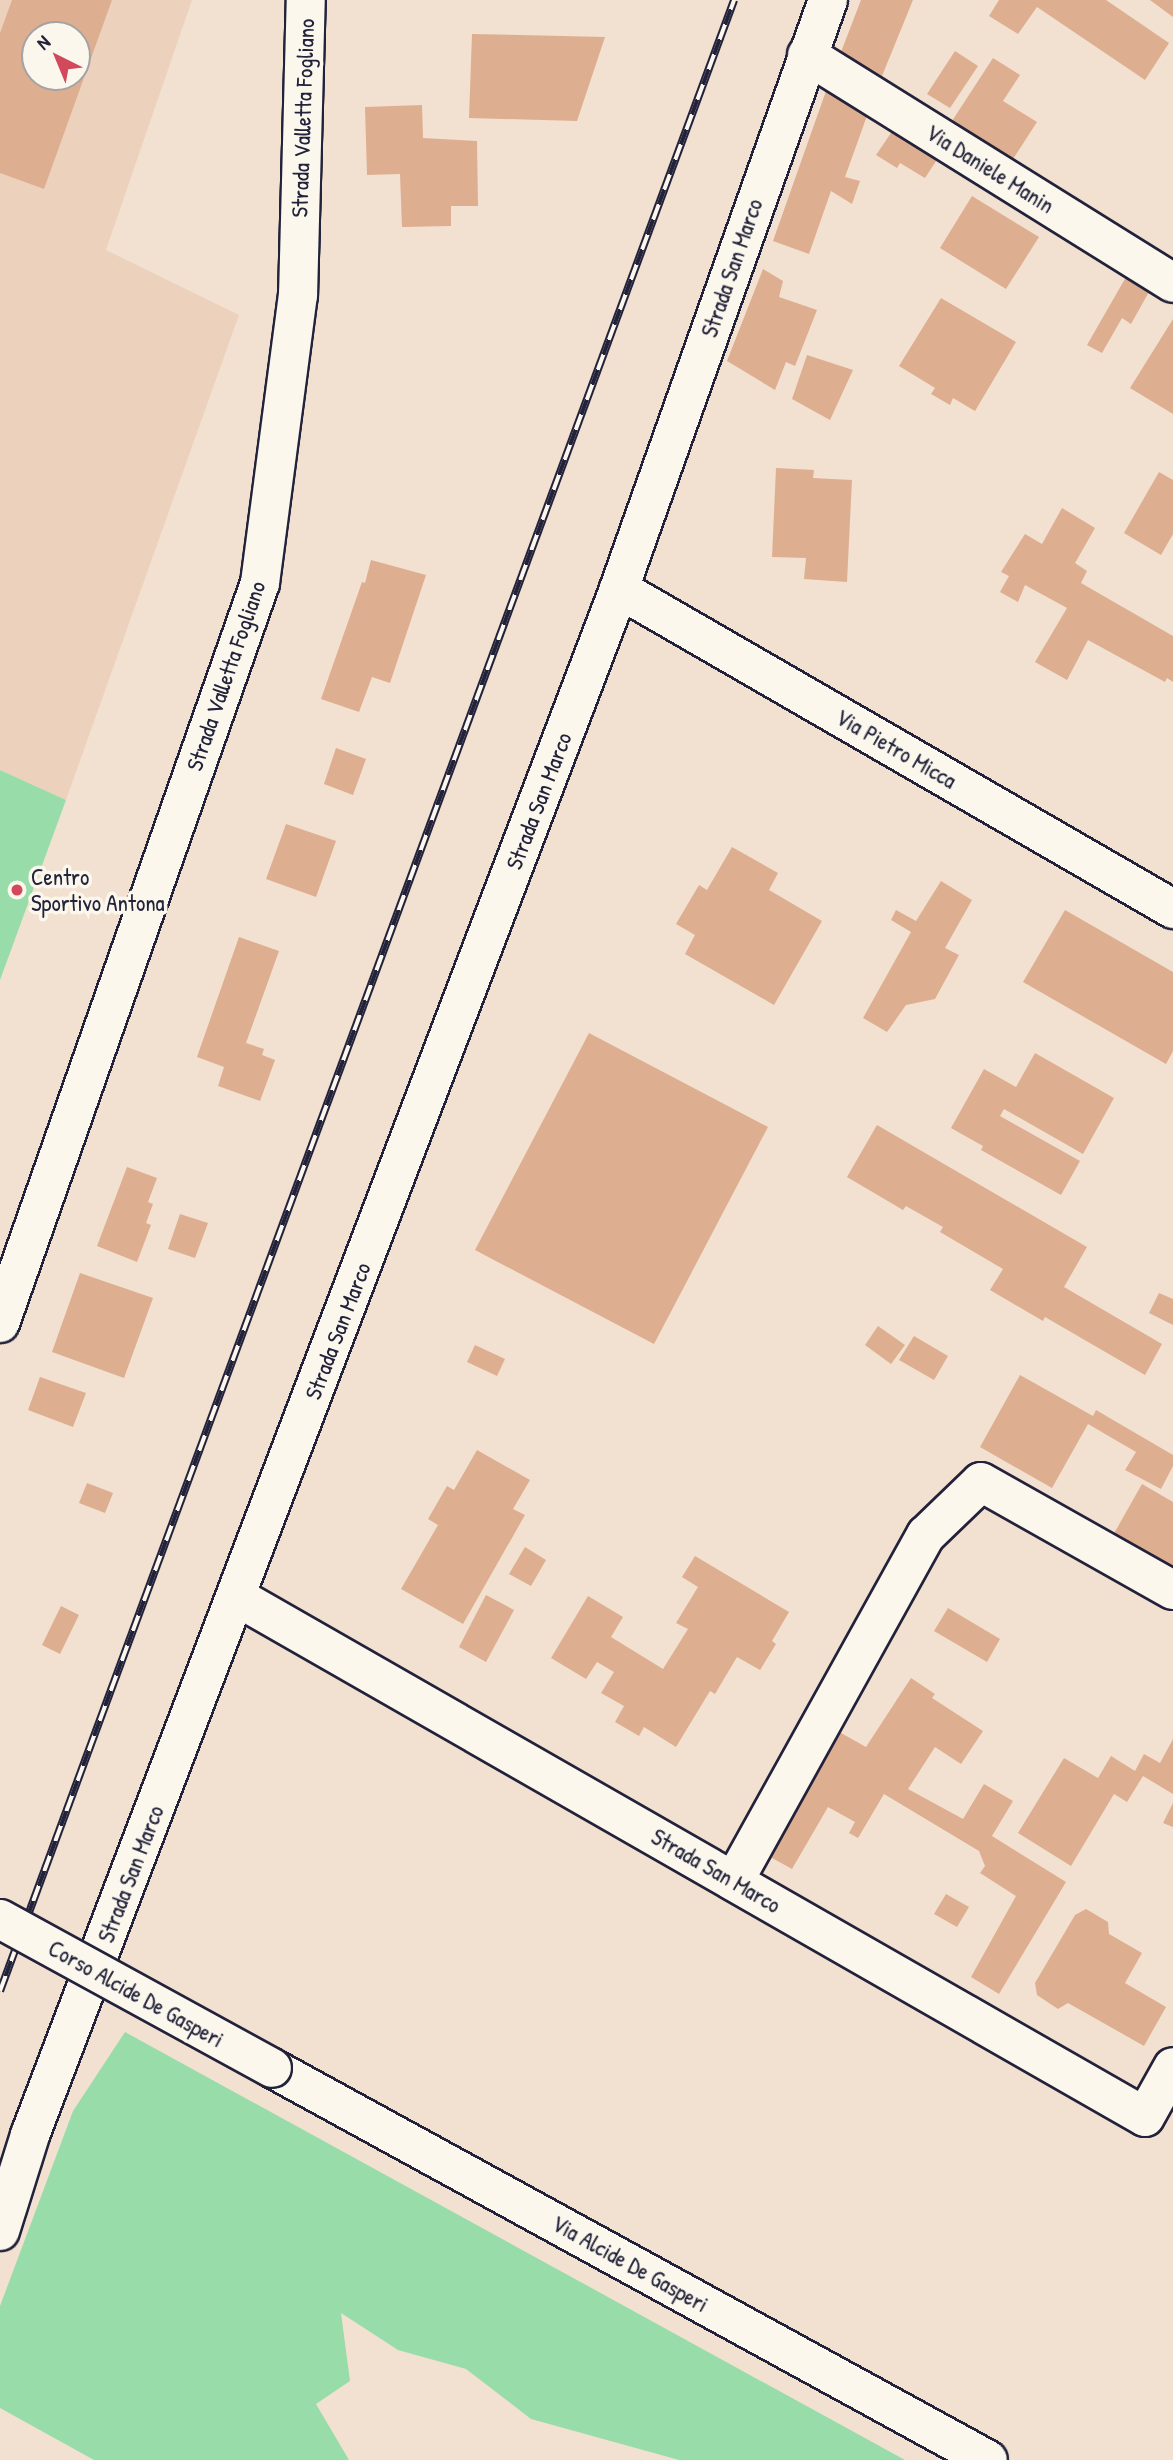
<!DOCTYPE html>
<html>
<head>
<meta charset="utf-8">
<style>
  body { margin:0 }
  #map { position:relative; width:1173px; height:2460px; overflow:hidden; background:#f2e1d0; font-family:"Patrick Hand",sans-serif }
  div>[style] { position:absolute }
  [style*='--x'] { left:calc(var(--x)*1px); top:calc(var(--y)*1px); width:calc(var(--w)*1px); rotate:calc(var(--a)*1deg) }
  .built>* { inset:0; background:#ecd2bd }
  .green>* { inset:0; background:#98dda9 }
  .building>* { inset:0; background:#deae90 }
  .roads { filter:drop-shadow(2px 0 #22223b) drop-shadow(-2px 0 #22223b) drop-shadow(0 2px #22223b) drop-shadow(0 -2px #22223b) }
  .minor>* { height:38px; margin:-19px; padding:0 19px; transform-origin:19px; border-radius:19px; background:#fbf7ec }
  .secondary>* { height:38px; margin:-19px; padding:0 19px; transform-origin:19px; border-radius:19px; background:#fbf7ec }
  .rail>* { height:8px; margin-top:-4px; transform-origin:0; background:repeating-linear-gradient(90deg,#fbf7ec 0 16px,#22223b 0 32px); box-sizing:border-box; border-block:2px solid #22223b }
  .bridges { filter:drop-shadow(2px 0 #22223b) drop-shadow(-2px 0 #22223b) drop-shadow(0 2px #22223b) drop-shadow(0 -2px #22223b) }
  .secondary-bridge>* { height:38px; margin:-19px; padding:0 19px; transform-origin:19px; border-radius:19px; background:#fbf7ec }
  .dots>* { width:19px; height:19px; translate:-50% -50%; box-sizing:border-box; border:4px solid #fbf7ec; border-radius:50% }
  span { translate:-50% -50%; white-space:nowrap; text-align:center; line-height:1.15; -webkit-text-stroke:7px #fbf7ec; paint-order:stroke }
  .street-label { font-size:23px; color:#22223b }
  .poi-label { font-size:23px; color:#22223b }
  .left { translate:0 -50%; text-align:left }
  .north { position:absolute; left:21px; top:21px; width:70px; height:70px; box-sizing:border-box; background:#fbf7ec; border:2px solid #a4a2a5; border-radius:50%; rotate:317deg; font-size:19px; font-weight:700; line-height:28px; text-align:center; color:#22223b }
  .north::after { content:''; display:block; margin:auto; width:24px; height:32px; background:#d1495b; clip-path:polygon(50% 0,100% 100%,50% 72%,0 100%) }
</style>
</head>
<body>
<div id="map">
  <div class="built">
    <div style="clip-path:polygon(evenodd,0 0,192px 0,106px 250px,239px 315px,66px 800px,0 770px,0 0,35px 35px,77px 35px,77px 77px,35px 77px,35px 35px)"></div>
  </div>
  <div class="green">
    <div style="clip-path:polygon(0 770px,66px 800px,0 980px)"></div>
    <div style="clip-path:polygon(125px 2032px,905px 2460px,679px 2460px,531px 2419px,466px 2369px,398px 2350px,341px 2313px,350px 2381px,316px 2404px,349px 2460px,94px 2460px,0 2408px,0 2306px,73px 2111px)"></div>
  </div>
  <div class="building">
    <div style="clip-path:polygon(evenodd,12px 0,112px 0,44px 189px,0 173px,0 33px,12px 0,35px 35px,77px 35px,77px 77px,35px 77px,35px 35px)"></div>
    <div style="clip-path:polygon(861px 0,913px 0,882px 76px,841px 52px)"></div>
    <div style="clip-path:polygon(999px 0,1106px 0,1169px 43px,1145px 80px,1037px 7px,1018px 34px,989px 16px)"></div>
    <div style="clip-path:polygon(1150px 0,1173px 0,1173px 17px)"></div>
    <div style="clip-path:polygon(472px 34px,605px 37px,577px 121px,469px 118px)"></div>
    <div style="clip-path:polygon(955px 51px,978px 66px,950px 108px,927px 94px)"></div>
    <div style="clip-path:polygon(993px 58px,1020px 75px,1003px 101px,1037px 122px,1013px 159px,952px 121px)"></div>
    <div style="clip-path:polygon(826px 91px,868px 113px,845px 177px,860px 181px,852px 204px,831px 191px,809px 254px,773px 241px)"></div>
    <div style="clip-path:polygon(422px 105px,423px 138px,477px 141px,478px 206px,451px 206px,451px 226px,402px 227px,400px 174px,367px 175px,365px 107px)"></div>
    <div style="clip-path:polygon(895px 127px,940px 155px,925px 178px,900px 163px,897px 168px,876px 155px)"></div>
    <div style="clip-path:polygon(972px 196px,1039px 237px,1006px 289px,940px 248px)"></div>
    <div style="clip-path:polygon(763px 269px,783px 281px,779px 297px,817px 310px,795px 366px,786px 362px,775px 390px,727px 361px)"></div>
    <div style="clip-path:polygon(1126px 277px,1150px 290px,1131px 324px,1122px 318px,1102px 353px,1087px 345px)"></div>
    <div style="clip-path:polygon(941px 298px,1016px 342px,975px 411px,953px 398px,950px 405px,931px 394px,935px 388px,899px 366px)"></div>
    <div style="clip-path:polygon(1173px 319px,1173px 414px,1130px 388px)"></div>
    <div style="clip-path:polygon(807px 355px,853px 370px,830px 420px,792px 399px)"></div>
    <div style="clip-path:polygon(776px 468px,814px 470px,813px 478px,852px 480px,847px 582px,804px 579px,806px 558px,772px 557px)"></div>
    <div style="clip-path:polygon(1159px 472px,1173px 480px,1173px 534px,1161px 555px,1124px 533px)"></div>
    <div style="clip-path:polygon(1062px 508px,1095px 528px,1075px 563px,1087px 571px,1081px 583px,1173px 636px,1173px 682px,1167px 678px,1165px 682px,1088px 640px,1067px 680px,1035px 662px,1067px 608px,1025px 585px,1018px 602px,1000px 592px,1009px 576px,1001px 572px,1025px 534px,1042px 544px)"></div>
    <div style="clip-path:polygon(371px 560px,426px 575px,390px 683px,372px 677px,359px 712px,321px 699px,362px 582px,365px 583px)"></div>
    <div style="clip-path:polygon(336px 748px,366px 759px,353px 795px,324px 784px)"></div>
    <div style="clip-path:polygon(286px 824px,336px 841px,316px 897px,266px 879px)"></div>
    <div style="clip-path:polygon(732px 847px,778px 873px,769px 890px,822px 921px,774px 1005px,685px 954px,695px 935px,676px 924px,699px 885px,707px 890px)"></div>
    <div style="clip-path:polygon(941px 881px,972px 900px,945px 948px,959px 955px,935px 999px,906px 1005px,887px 1032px,863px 1018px,911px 932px,891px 920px,896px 910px,916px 921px)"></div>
    <div style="clip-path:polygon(1065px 910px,1173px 972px,1173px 1051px,1166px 1064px,1023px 982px)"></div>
    <div style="clip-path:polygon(239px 937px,279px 951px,246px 1043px,264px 1049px,262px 1055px,275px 1060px,260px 1101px,218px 1086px,224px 1067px,197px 1057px)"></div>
    <div style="clip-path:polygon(589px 1033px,768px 1127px,654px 1344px,475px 1250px)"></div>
    <div style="clip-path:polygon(1035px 1053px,1114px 1098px,1083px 1154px,1004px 1109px,1000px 1116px,1080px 1161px,1061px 1195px,981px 1150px,983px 1146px,951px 1128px,984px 1069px,1016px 1087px)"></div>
    <div style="clip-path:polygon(877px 1125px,1087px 1247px,1064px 1287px,1162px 1344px,1145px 1375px,1045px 1317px,1043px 1321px,990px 1290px,1003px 1269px,940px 1232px,943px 1227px,906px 1206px,903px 1210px,847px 1177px)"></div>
    <div style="clip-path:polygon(127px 1167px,157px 1178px,148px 1202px,153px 1204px,146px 1223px,151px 1225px,137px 1262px,97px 1246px)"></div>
    <div style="clip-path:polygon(180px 1214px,208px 1223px,195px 1258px,168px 1249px)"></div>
    <div style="clip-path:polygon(80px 1273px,153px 1298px,124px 1378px,52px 1352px)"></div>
    <div style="clip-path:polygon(1159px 1293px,1173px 1299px,1173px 1325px,1149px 1313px)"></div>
    <div style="clip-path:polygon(878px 1326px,905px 1345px,891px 1364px,865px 1345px)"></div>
    <div style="clip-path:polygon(914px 1336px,948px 1356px,934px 1380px,899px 1360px)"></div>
    <div style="clip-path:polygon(475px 1345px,505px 1359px,497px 1376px,467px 1362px)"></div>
    <div style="clip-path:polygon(1020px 1375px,1093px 1416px,1096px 1410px,1173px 1455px,1173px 1466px,1161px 1489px,1125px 1470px,1136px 1452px,1088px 1424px,1052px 1488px,980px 1447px)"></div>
    <div style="clip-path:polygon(40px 1377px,86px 1393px,73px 1427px,28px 1410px)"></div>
    <div style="clip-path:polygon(477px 1450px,530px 1480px,513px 1509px,525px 1515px,463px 1624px,401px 1589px,438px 1525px,428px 1519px,447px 1486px,454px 1490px)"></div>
    <div style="clip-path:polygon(87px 1483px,113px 1493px,105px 1513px,79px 1503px)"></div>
    <div style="clip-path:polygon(1142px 1484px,1173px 1502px,1173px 1571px,1112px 1537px)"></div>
    <div style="clip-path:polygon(525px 1547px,546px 1560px,531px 1586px,509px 1574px)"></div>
    <div style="clip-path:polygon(695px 1556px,789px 1612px,772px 1641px,776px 1644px,760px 1670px,737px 1657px,715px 1694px,710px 1691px,676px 1747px,644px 1727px,639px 1736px,615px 1722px,624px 1706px,601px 1693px,614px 1672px,597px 1662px,586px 1679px,551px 1658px,588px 1596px,623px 1617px,611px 1637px,663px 1669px,688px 1629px,676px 1623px,698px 1587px,682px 1577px)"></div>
    <div style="clip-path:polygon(486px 1595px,514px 1610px,486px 1662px,459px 1647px)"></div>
    <div style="clip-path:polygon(61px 1606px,79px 1615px,60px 1654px,42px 1645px)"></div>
    <div style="clip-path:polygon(948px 1608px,1000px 1639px,987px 1662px,934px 1631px)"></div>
    <div style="clip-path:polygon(911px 1678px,935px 1694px,932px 1698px,983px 1731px,961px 1764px,935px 1747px,908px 1789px,963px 1819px,984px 1784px,1013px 1801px,992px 1836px,1066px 1882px,999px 1994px,971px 1977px,1016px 1896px,980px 1873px,985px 1866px,979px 1851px,884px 1794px,858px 1838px,849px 1833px,855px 1822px,828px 1807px,792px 1869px,763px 1853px,834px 1729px,866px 1747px)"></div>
    <div style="clip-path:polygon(1173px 1739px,1173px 1794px,1143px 1776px,1127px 1802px,1114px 1794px,1071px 1866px,1018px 1833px,1064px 1758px,1098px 1778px,1111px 1756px,1135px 1771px,1144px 1754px,1160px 1763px)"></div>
    <div style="clip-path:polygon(1173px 1803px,1173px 1827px,1163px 1823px)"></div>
    <div style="clip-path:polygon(946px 1894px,969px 1907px,957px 1927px,934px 1914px)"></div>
    <div style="clip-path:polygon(1086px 1909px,1108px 1922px,1109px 1934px,1142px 1953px,1125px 1983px,1166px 2007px,1144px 2046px,1068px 2003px,1058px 2009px,1037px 1995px,1035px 1983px,1075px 1915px)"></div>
  </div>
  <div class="roads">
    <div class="minor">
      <div style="--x:807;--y:55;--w:431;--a:31.9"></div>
      <div style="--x:619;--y:589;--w:640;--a:30.01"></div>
      <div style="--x:0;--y:1323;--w:784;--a:-70.64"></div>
      <div style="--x:260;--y:583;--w:290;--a:-82.5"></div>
      <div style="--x:298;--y:296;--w:296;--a:-88.5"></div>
      <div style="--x:237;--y:1597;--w:1046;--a:29.8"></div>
      <div style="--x:1145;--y:2117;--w:57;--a:-60.8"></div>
      <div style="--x:734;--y:1881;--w:396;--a:-61"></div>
      <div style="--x:926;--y:1535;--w:76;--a:-43.9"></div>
      <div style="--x:981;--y:1482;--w:220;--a:29.4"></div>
      <div style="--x:0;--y:2231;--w:101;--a:-72.6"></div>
      <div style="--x:30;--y:2135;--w:1654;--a:-69.14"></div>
      <div style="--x:619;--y:589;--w:625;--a:-70.46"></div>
    </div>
    <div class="secondary">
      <div style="--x:272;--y:2068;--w:816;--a:28.7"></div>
    </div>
  </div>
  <div class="rail">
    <div style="--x:0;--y:1991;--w:2122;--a:-69.76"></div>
  </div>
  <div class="bridges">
    <div class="secondary-bridge">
      <div style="--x:0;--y:1919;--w:310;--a:28.7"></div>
    </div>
  </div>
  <div class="dots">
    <div style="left:17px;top:890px;background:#d1495b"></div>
  </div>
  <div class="street-label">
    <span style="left:303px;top:118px;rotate:-88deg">Strada Valletta Fogliano</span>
    <span style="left:990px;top:169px;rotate:32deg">Via Daniele Manin</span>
    <span style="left:732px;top:268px;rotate:-71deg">Strada San Marco</span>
    <span style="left:226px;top:676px;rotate:-71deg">Strada Valletta Fogliano</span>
    <span style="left:896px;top:749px;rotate:30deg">Via Pietro Micca</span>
    <span style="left:539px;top:801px;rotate:-69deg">Strada San Marco</span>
    <span style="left:338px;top:1331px;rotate:-69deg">Strada San Marco</span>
    <span style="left:716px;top:1871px;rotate:30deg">Strada San Marco</span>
    <span style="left:131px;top:1874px;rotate:-69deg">Strada San Marco</span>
    <span style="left:136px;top:1994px;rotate:29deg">Corso Alcide De Gasperi</span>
    <span style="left:630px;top:2264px;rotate:29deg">Via Alcide De Gasperi</span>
  </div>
  <div class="poi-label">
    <span class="left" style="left:31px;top:890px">Centro<br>Sportivo Antona</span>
  </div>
  <div class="north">N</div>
</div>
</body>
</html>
